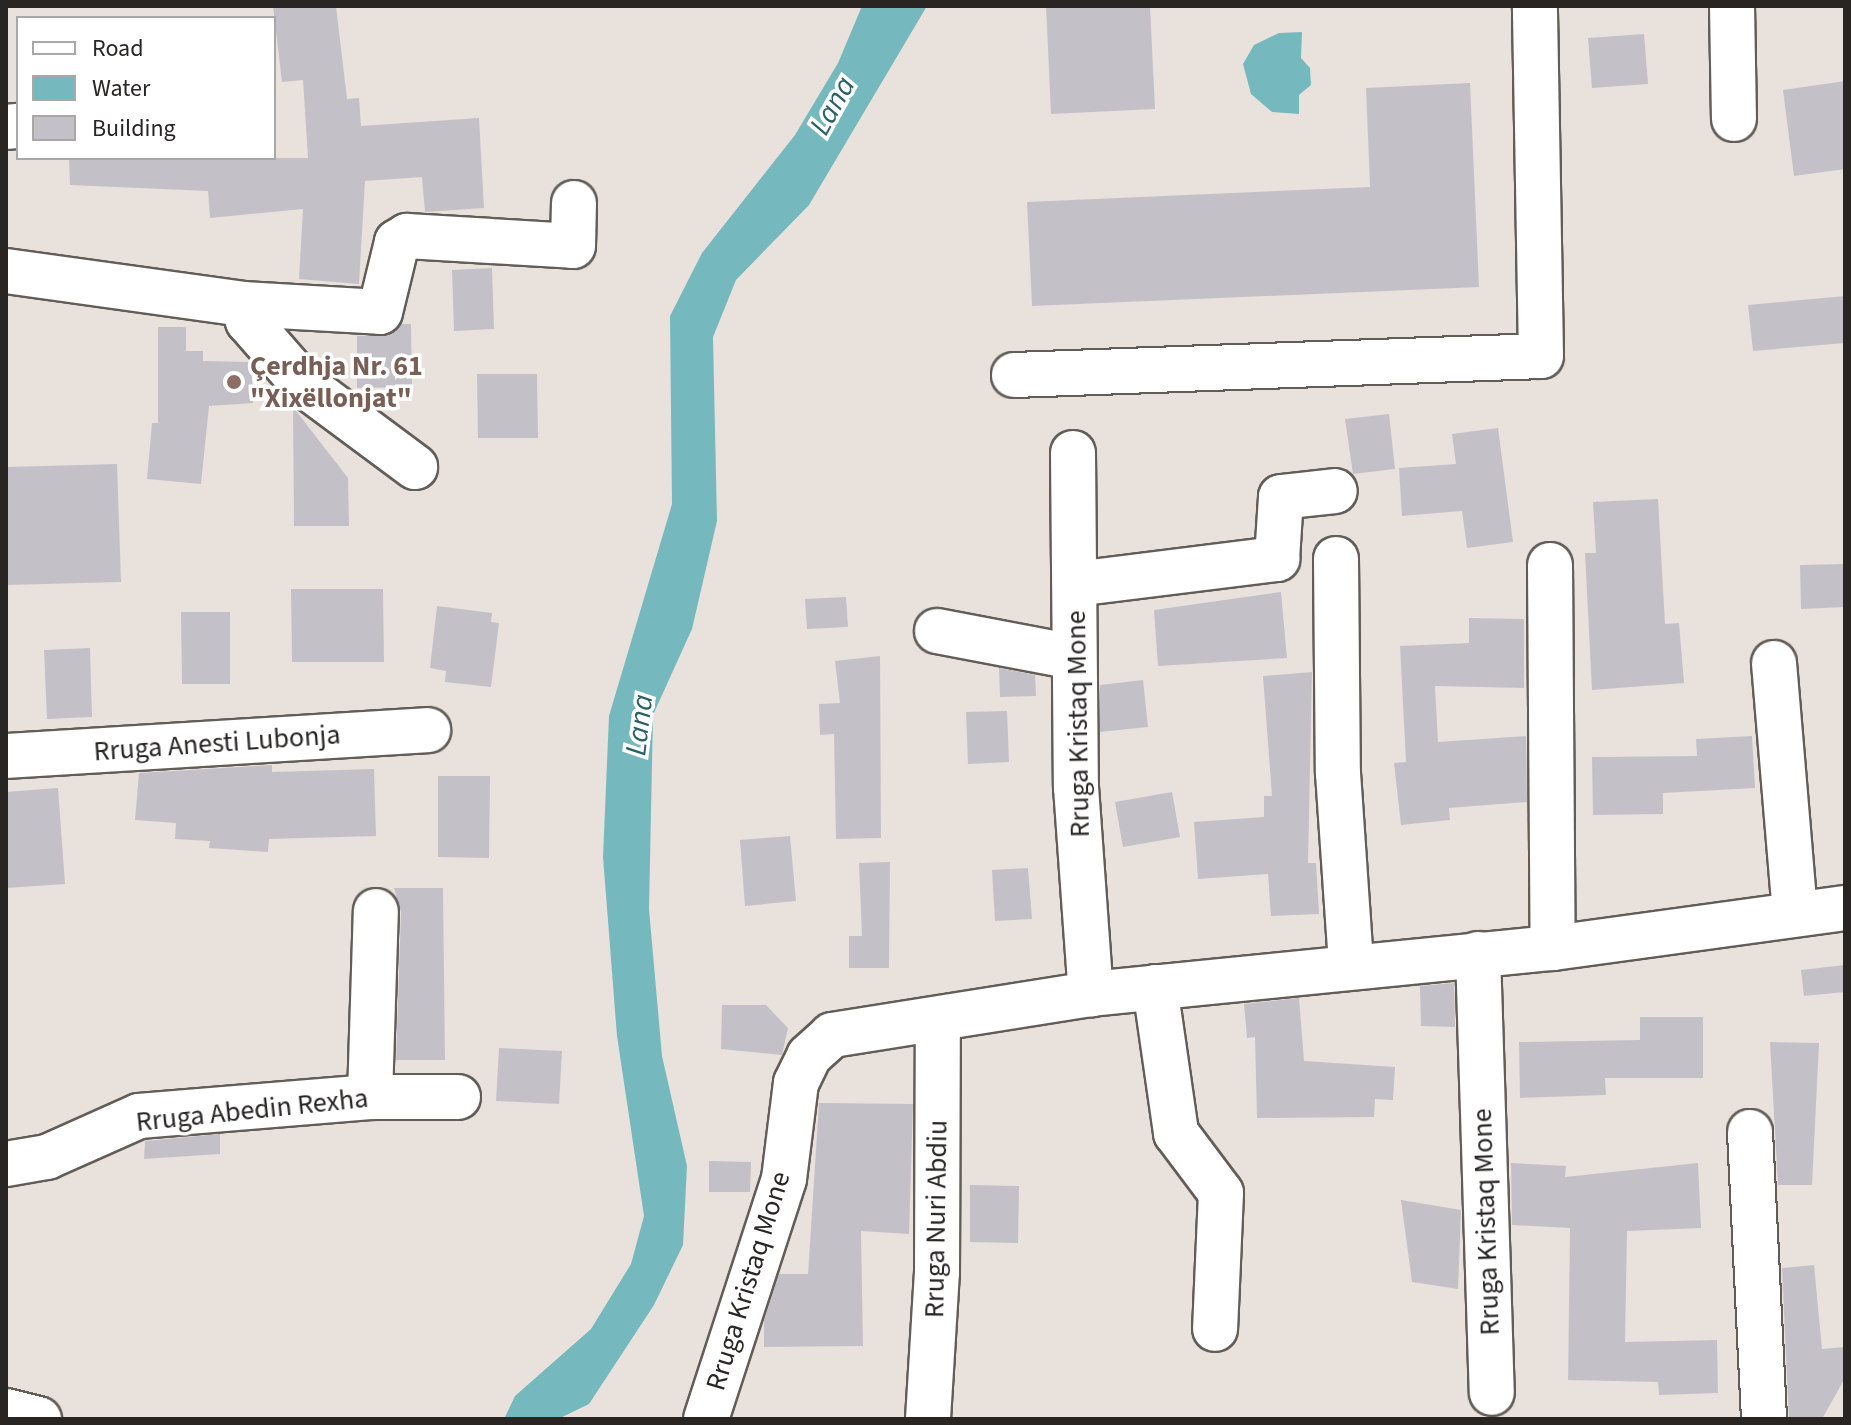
<!DOCTYPE html>
<html>
<head>
<meta charset="utf-8">
<style>
  body { margin:0 }
  #map { position:relative; width:1851px; height:1425px; overflow:hidden; background:#e9e2dc; font-family:"Source Sans 3",sans-serif }
  div>[style] { position:absolute }
  [style*='--x'] { left:calc(var(--x)*1px); top:calc(var(--y)*1px); width:calc(var(--w)*1px); rotate:calc(var(--a)*1deg) }
  .water>* { inset:0; background:#75b9be }
  .building>* { inset:0; background:#c4c0c8 }
  .roads { filter:drop-shadow(2px 0 #635d58) drop-shadow(-2px 0 #635d58) drop-shadow(0 2px #635d58) drop-shadow(0 -2px #635d58) }
  .minor>* { height:44px; margin:-22px; padding:0 22px; transform-origin:22px; border-radius:22px; background:#fff }
  .dots>* { width:22px; height:22px; translate:-50% -50%; box-sizing:border-box; border:4px solid #fff; border-radius:50% }
  span { translate:-50% -50%; white-space:nowrap; text-align:center; line-height:1.15; -webkit-text-stroke:7px #fff; paint-order:stroke }
  .education-label { font-size:28px; color:#785e54; font-weight:700 }
  .left { translate:0 -50%; text-align:left }
  .street-label { font-size:28px; color:#282523 }
  .water-label { font-size:30px; color:#286166; font-style:italic }
  .frame { position:absolute; inset:0; border:8px solid #282523; pointer-events:none }
  .legend { position:absolute; left:16px; top:16px; width:260px; height:144px; box-sizing:border-box; background:#fff; border:2px solid #a9a8a7; margin:0; padding:10px 14px; list-style:none; font-size:24px; color:#282523 }
  .legend li { display:flex; align-items:center; gap:16px; height:40px }
  .legend b { width:40px; border:2px solid #a9a8a7 }
</style>
</head>
<body>
<div id="map">
  <div class="water">
    <div style="clip-path:polygon(862px 6px,927px 6px,809px 205px,736px 280px,713px 337px,717px 521px,692px 629px,653px 715px,649px 909px,662px 1056px,687px 1166px,683px 1245px,654px 1305px,589px 1404px,558px 1419px,504px 1419px,515px 1396px,591px 1329px,631px 1264px,644px 1216px,617px 1036px,603px 857px,609px 716px,672px 504px,670px 316px,702px 253px,795px 135px,838px 63px)"></div>
    <div style="clip-path:polygon(1302px 32px,1301px 58px,1310px 68px,1311px 85px,1299px 95px,1299px 114px,1272px 112px,1251px 94px,1243px 64px,1254px 45px,1279px 33px)"></div>
  </div>
  <div class="building">
    <div style="clip-path:polygon(273px 6px,336px 6px,347px 99px,359px 98px,361px 126px,479px 118px,484px 208px,425px 212px,422px 177px,365px 181px,359px 284px,299px 279px,303px 209px,210px 218px,208px 191px,70px 185px,69px 158px,308px 158px,303px 80px,282px 82px)"></div>
    <div style="clip-path:polygon(1046px 6px,1150px 6px,1155px 109px,1051px 114px)"></div>
    <div style="clip-path:polygon(1644px 34px,1648px 84px,1592px 88px,1588px 38px)"></div>
    <div style="clip-path:polygon(1845px 81px,1845px 169px,1794px 176px,1783px 90px)"></div>
    <div style="clip-path:polygon(1470px 83px,1479px 287px,1032px 306px,1027px 202px,1370px 187px,1366px 88px)"></div>
    <div style="clip-path:polygon(492px 268px,494px 329px,454px 331px,452px 270px)"></div>
    <div style="clip-path:polygon(1845px 296px,1845px 343px,1753px 351px,1748px 305px)"></div>
    <div style="clip-path:polygon(401px 324px,411px 324px,412px 387px,357px 388px,357px 336px,389px 335px)"></div>
    <div style="clip-path:polygon(158px 327px,186px 327px,186px 351px,203px 351px,203px 361px,251px 362px,253px 403px,209px 406px,201px 484px,147px 479px,152px 423px,158px 423px)"></div>
    <div style="clip-path:polygon(477px 374px,537px 374px,538px 438px,478px 438px)"></div>
    <div style="clip-path:polygon(293px 407px,348px 478px,349px 526px,294px 526px)"></div>
    <div style="clip-path:polygon(1389px 414px,1395px 469px,1353px 474px,1345px 419px)"></div>
    <div style="clip-path:polygon(1498px 428px,1513px 542px,1467px 548px,1462px 511px,1402px 516px,1399px 468px,1456px 464px,1452px 434px)"></div>
    <div style="clip-path:polygon(117px 464px,121px 582px,7px 585px,6px 467px)"></div>
    <div style="clip-path:polygon(1658px 499px,1665px 624px,1679px 623px,1684px 683px,1592px 690px,1585px 553px,1596px 553px,1593px 502px)"></div>
    <div style="clip-path:polygon(1845px 564px,1845px 607px,1801px 609px,1800px 565px)"></div>
    <div style="clip-path:polygon(291px 589px,383px 589px,384px 662px,292px 662px)"></div>
    <div style="clip-path:polygon(1281px 592px,1287px 658px,1158px 666px,1154px 610px)"></div>
    <div style="clip-path:polygon(846px 597px,848px 627px,807px 629px,805px 599px)"></div>
    <div style="clip-path:polygon(437px 606px,492px 613px,491px 622px,499px 623px,491px 687px,445px 682px,446px 671px,430px 668px)"></div>
    <div style="clip-path:polygon(181px 612px,230px 612px,230px 684px,182px 684px)"></div>
    <div style="clip-path:polygon(1469px 618px,1524px 619px,1524px 688px,1435px 686px,1438px 742px,1526px 736px,1527px 802px,1449px 808px,1450px 820px,1401px 825px,1394px 763px,1406px 762px,1400px 646px,1469px 643px)"></div>
    <div style="clip-path:polygon(90px 648px,92px 717px,47px 719px,44px 650px)"></div>
    <div style="clip-path:polygon(880px 656px,881px 838px,836px 839px,834px 734px,820px 735px,819px 704px,840px 703px,835px 661px)"></div>
    <div style="clip-path:polygon(999px 668px,1035px 675px,1036px 696px,1000px 697px)"></div>
    <div style="clip-path:polygon(1312px 672px,1308px 863px,1316px 863px,1319px 914px,1271px 916px,1268px 874px,1198px 879px,1194px 822px,1264px 817px,1264px 796px,1272px 796px,1263px 676px)"></div>
    <div style="clip-path:polygon(1143px 680px,1148px 727px,1100px 732px,1100px 685px)"></div>
    <div style="clip-path:polygon(1007px 711px,1009px 762px,968px 764px,966px 712px)"></div>
    <div style="clip-path:polygon(1752px 736px,1755px 788px,1663px 793px,1663px 814px,1593px 815px,1592px 757px,1697px 756px,1696px 739px)"></div>
    <div style="clip-path:polygon(272px 765px,272px 772px,374px 769px,376px 836px,269px 839px,268px 852px,209px 848px,210px 841px,175px 839px,176px 823px,135px 820px,139px 773px)"></div>
    <div style="clip-path:polygon(438px 776px,490px 776px,489px 858px,438px 857px)"></div>
    <div style="clip-path:polygon(58px 788px,65px 884px,6px 888px,6px 792px)"></div>
    <div style="clip-path:polygon(1172px 792px,1180px 837px,1123px 847px,1115px 802px)"></div>
    <div style="clip-path:polygon(790px 836px,796px 901px,745px 906px,740px 840px)"></div>
    <div style="clip-path:polygon(890px 862px,889px 968px,849px 968px,849px 936px,862px 936px,859px 863px)"></div>
    <div style="clip-path:polygon(1028px 868px,1032px 919px,995px 921px,992px 870px)"></div>
    <div style="clip-path:polygon(394px 888px,443px 888px,445px 1060px,396px 1060px,401px 912px)"></div>
    <div style="clip-path:polygon(1845px 965px,1845px 992px,1804px 996px,1801px 970px)"></div>
    <div style="clip-path:polygon(1454px 983px,1455px 1027px,1421px 1026px,1420px 986px)"></div>
    <div style="clip-path:polygon(1299px 998px,1304px 1061px,1395px 1067px,1393px 1100px,1375px 1099px,1374px 1117px,1257px 1118px,1255px 1037px,1247px 1038px,1244px 1004px)"></div>
    <div style="clip-path:polygon(722px 1005px,766px 1005px,788px 1028px,782px 1055px,721px 1049px)"></div>
    <div style="clip-path:polygon(1640px 1017px,1703px 1017px,1703px 1078px,1605px 1078px,1606px 1095px,1520px 1098px,1519px 1042px,1640px 1040px)"></div>
    <div style="clip-path:polygon(1770px 1042px,1819px 1043px,1812px 1185px,1778px 1185px)"></div>
    <div style="clip-path:polygon(499px 1048px,562px 1051px,559px 1104px,496px 1101px)"></div>
    <div style="clip-path:polygon(819px 1103px,913px 1104px,909px 1234px,861px 1231px,863px 1346px,764px 1347px,764px 1321px,779px 1274px,808px 1274px)"></div>
    <div style="clip-path:polygon(220px 1134px,220px 1154px,144px 1159px,145px 1141px)"></div>
    <div style="clip-path:polygon(709px 1161px,751px 1162px,750px 1192px,709px 1192px)"></div>
    <div style="clip-path:polygon(1511px 1163px,1566px 1166px,1565px 1177px,1698px 1163px,1701px 1228px,1627px 1231px,1625px 1342px,1717px 1340px,1718px 1393px,1659px 1395px,1658px 1382px,1568px 1380px,1570px 1228px,1512px 1225px)"></div>
    <div style="clip-path:polygon(970px 1185px,1019px 1186px,1018px 1243px,970px 1242px)"></div>
    <div style="clip-path:polygon(1401px 1200px,1461px 1210px,1458px 1289px,1412px 1282px)"></div>
    <div style="clip-path:polygon(1814px 1265px,1822px 1349px,1845px 1347px,1845px 1378px,1822px 1419px,1789px 1419px,1782px 1268px)"></div>
  </div>
  <div class="roads">
    <div class="minor">
      <div style="--x:1732;--y:6;--w:113;--a:89"></div>
      <div style="--x:6;--y:127;--w:12;--a:-5"></div>
      <div style="--x:6;--y:271;--w:239;--a:7.9"></div>
      <div style="--x:243;--y:304;--w:137;--a:3.3"></div>
      <div style="--x:380;--y:312;--w:72;--a:-76.3"></div>
      <div style="--x:397;--y:242;--w:12;--a:-31"></div>
      <div style="--x:407;--y:236;--w:166;--a:3.4"></div>
      <div style="--x:573;--y:246;--w:43;--a:-88.7"></div>
      <div style="--x:243;--y:304;--w:18;--a:74"></div>
      <div style="--x:248;--y:321;--w:82;--a:48.9"></div>
      <div style="--x:302;--y:383;--w:141;--a:36.6"></div>
      <div style="--x:1014;--y:375;--w:527;--a:-2.06"></div>
      <div style="--x:1541;--y:356;--w:350;--a:-91"></div>
      <div style="--x:1073;--y:453;--w:334;--a:89.5"></div>
      <div style="--x:1076;--y:787;--w:208;--a:85.9"></div>
      <div style="--x:1336;--y:559;--w:214;--a:89.5"></div>
      <div style="--x:1338;--y:773;--w:193;--a:86.1"></div>
      <div style="--x:1550;--y:565;--w:383;--a:89.6"></div>
      <div style="--x:1075;--y:584;--w:204;--a:-7.1"></div>
      <div style="--x:1277;--y:559;--w:62;--a:-86.3"></div>
      <div style="--x:1281;--y:497;--w:54;--a:-6.3"></div>
      <div style="--x:937;--y:631;--w:138;--a:10.8"></div>
      <div style="--x:1774;--y:663;--w:252;--a:85.2"></div>
      <div style="--x:6;--y:756;--w:423;--a:-3.5"></div>
      <div style="--x:1478;--y:954;--w:439;--a:88.2"></div>
      <div style="--x:1155;--y:987;--w:148;--a:81.8"></div>
      <div style="--x:1176;--y:1133;--w:75;--a:53.1"></div>
      <div style="--x:1221;--y:1193;--w:136;--a:92.5"></div>
      <div style="--x:370;--y:1097;--w:186;--a:-88.2"></div>
      <div style="--x:1750;--y:1132;--w:287;--a:87.2"></div>
      <div style="--x:6;--y:1164;--w:42;--a:-9.7"></div>
      <div style="--x:47;--y:1157;--w:101;--a:-24"></div>
      <div style="--x:139;--y:1116;--w:232;--a:-4.7"></div>
      <div style="--x:370;--y:1097;--w:88;--a:0"></div>
      <div style="--x:6;--y:1411;--w:34;--a:14"></div>
      <div style="--x:706;--y:1419;--w:252;--a:-72"></div>
      <div style="--x:784;--y:1179;--w:97;--a:-82.9"></div>
      <div style="--x:796;--y:1083;--w:30;--a:-64"></div>
      <div style="--x:809;--y:1056;--w:31;--a:-42"></div>
      <div style="--x:832;--y:1035;--w:262;--a:-9"></div>
      <div style="--x:1091;--y:994;--w:464;--a:-5.7"></div>
      <div style="--x:1553;--y:948;--w:295;--a:-7.8"></div>
      <div style="--x:928;--y:1419;--w:147;--a:-86.5"></div>
      <div style="--x:937;--y:1272;--w:253;--a:-89.8"></div>
    </div>
  </div>
  <div class="dots">
    <div style="left:234px;top:382px;background:#8d6e63"></div>
  </div>
  <div class="education-label">
    <span class="left" style="left:250px;top:382px">Çerdhja Nr. 61<br>"Xixëllonjat"</span>
  </div>
  <div class="street-label">
    <span style="left:1078px;top:724px;rotate:-91deg">Rruga Kristaq Mone</span>
    <span style="left:217px;top:743px;rotate:-4deg">Rruga Anesti Lubonja</span>
    <span style="left:252px;top:1110px;rotate:-6deg">Rruga Abedin Rexha</span>
    <span style="left:936px;top:1219px;rotate:-89deg">Rruga Nuri Abdiu</span>
    <span style="left:1486px;top:1222px;rotate:-92deg">Rruga Kristaq Mone</span>
    <span style="left:748px;top:1281px;rotate:-73deg">Rruga Kristaq Mone</span>
  </div>
  <div class="water-label">
    <span style="left:833px;top:106px;rotate:-61deg">Lana</span>
    <span style="left:640px;top:725px;rotate:-83deg">Lana</span>
  </div>
  <div class="frame"></div>
  <ul class="legend">
  <li><b style="height:10px;background:#fff"></b>Road</li>
  <li><b style="height:22px;background:#75b9be"></b>Water</li>
  <li><b style="height:22px;background:#c4c0c8"></b>Building</li>
  </ul>
</div>
</body>
</html>
